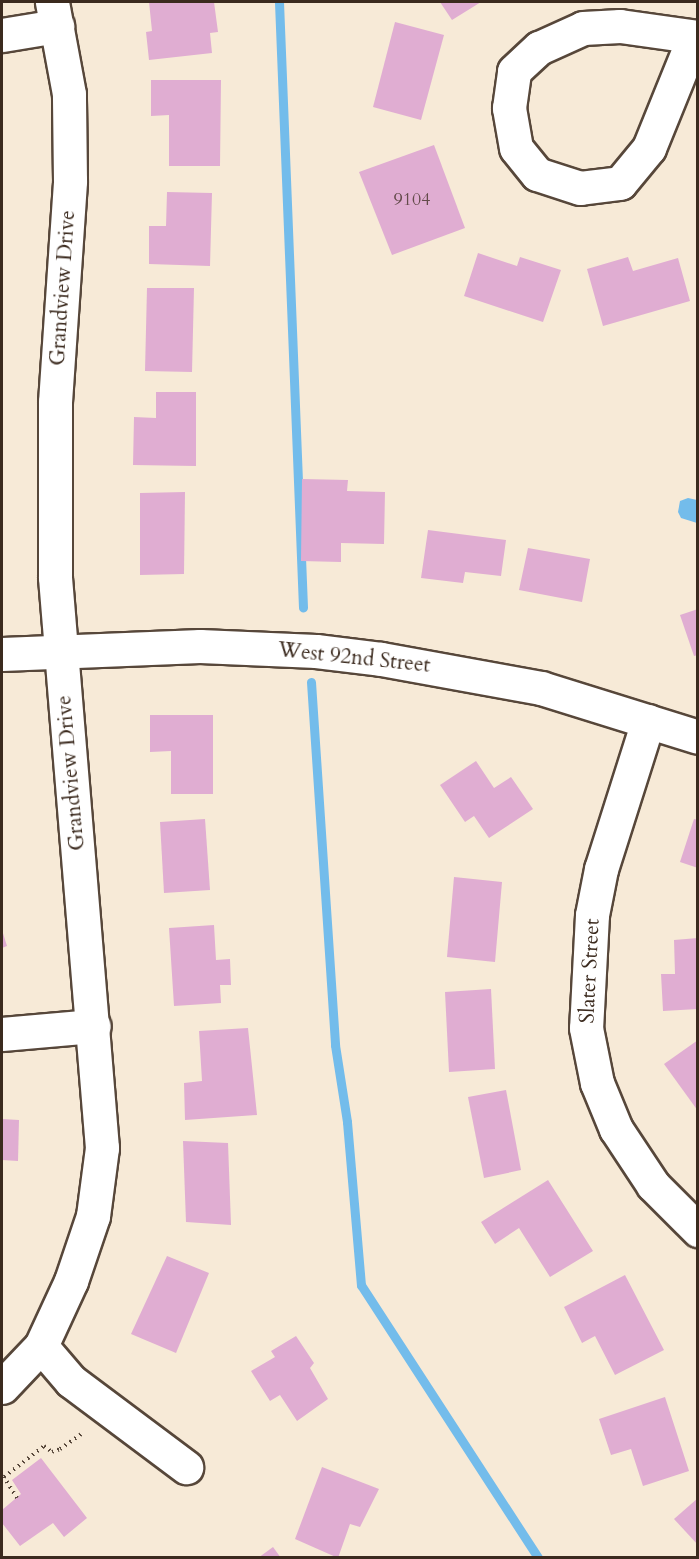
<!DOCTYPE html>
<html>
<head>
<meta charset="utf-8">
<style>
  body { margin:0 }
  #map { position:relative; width:699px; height:1559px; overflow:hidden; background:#f7ead7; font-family:Cardo,serif }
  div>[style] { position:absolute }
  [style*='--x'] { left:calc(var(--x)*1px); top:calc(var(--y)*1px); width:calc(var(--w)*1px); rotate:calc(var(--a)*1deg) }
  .water>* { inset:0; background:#73bceb }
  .stream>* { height:9px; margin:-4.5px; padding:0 4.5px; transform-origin:4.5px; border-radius:4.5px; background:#73bceb }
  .building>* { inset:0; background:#e0add2 }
  .path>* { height:4px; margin-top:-2px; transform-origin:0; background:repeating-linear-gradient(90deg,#57473a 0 1.5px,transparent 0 6px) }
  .roads { filter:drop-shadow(2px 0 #57473a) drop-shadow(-2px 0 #57473a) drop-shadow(0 2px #57473a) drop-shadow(0 -2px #57473a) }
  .minor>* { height:33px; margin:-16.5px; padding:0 16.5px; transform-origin:16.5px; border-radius:16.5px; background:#fff }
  span { translate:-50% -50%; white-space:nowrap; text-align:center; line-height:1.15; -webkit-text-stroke:6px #fff; paint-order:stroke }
  .number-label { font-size:18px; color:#644b4b }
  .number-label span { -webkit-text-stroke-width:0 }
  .street-label { font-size:21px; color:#3b2a1e }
  .frame { position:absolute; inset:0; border:3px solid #3b2a1e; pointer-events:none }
</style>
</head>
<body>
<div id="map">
  <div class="water">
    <div style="clip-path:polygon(688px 498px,697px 500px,697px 523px,681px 518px,678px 512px,680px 501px)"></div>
  </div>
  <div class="stream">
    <div style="--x:279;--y:2;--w:606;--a:87.73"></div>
    <div style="--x:311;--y:682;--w:364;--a:86.2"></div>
    <div style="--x:335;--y:1045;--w:78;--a:81.1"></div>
    <div style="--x:347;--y:1122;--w:164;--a:85.1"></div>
    <div style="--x:361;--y:1285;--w:325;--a:57"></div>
  </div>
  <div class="building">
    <div style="clip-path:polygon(149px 2px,214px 2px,218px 32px,210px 33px,212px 53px,149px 60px,146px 32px,152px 31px)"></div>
    <div style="clip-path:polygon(440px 2px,481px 2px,452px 20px)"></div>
    <div style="clip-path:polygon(395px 22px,444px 35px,421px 120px,373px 107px)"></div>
    <div style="clip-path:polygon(151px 80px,221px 80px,220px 166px,169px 166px,169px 115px,151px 116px)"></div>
    <div style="clip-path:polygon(434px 145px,465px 228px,392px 255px,359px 172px)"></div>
    <div style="clip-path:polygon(167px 192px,212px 193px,210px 266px,149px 264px,149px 226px,166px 226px)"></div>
    <div style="clip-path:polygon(478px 253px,517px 266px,520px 257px,561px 270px,543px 322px,464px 296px)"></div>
    <div style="clip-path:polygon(628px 257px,633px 271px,678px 258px,690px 301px,603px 326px,587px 269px)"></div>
    <div style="clip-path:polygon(147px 288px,194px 288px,192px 372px,145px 371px)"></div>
    <div style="clip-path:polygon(156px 392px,196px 392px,196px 466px,133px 465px,134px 417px,156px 418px)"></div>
    <div style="clip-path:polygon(302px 479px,348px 480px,347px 491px,385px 492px,384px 544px,341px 543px,341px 562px,301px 561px)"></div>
    <div style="clip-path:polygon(185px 492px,184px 574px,140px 575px,140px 493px)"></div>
    <div style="clip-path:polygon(428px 530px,506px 540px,501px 576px,465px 572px,463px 583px,421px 578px)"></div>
    <div style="clip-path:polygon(528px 548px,590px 559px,582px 602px,519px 590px)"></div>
    <div style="clip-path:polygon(698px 609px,698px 655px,694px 656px,680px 615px)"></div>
    <div style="clip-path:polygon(150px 715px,213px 715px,213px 794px,171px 794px,171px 751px,150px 752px)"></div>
    <div style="clip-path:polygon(476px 761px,494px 788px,511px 777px,533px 809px,489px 838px,474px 816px,465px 822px,440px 785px)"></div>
    <div style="clip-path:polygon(205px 819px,210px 890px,164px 893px,160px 822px)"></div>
    <div style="clip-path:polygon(694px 819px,698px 820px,698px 868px,680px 862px)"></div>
    <div style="clip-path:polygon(454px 877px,502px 882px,495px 962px,447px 957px)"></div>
    <div style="clip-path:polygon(214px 925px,216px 960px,230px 959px,231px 985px,220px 985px,221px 1003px,174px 1006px,169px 928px)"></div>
    <div style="clip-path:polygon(2px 930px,7px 946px,2px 948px)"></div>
    <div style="clip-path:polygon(698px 938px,698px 1009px,663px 1011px,661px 974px,675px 974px,674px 940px)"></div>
    <div style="clip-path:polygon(491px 989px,495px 1069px,449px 1072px,445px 992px)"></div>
    <div style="clip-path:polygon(248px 1028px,257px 1115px,185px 1120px,184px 1083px,202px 1081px,199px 1031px)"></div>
    <div style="clip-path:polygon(698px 1040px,698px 1111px,664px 1064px)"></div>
    <div style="clip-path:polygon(506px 1090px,521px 1170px,484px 1178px,468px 1097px)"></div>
    <div style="clip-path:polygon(2px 1119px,19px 1120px,18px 1161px,2px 1160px)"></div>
    <div style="clip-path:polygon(183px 1141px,228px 1143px,231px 1225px,186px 1222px)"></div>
    <div style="clip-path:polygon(548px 1180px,593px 1251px,550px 1277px,519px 1228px,495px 1244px,481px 1222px)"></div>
    <div style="clip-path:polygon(167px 1256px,209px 1273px,176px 1353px,131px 1334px)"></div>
    <div style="clip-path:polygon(625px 1275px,664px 1350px,615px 1375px,595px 1336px,582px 1343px,564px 1307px)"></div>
    <div style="clip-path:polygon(296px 1336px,314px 1363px,310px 1368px,328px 1399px,297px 1421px,280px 1395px,270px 1401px,251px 1371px,275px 1357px,271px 1351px)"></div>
    <div style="clip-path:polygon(665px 1397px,689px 1471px,643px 1486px,631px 1449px,611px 1455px,599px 1419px)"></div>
    <div style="clip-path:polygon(41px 1458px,87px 1518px,64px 1537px,53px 1523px,20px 1546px,2px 1523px,2px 1510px,21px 1494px,12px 1480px)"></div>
    <div style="clip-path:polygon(322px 1467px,379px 1489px,360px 1527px,350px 1524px,338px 1558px,295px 1539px)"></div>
    <div style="clip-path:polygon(698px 1498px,698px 1545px,674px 1519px)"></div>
    <div style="clip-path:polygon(273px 1547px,281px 1558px,258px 1558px)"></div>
  </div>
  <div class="path">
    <div style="--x:17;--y:1498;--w:25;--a:-122"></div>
    <div style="--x:4;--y:1477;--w:51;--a:-37.8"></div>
    <div style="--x:44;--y:1446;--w:10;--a:37"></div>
    <div style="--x:52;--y:1452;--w:9;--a:-21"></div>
    <div style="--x:60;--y:1449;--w:29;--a:-35"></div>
  </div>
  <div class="roads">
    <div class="minor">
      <div style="--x:2;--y:35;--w:56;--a:-9.3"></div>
      <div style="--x:694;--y:37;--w:120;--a:112.1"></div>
      <div style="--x:649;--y:148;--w:45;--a:129.6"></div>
      <div style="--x:620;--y:183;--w:40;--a:172.9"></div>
      <div style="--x:580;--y:188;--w:45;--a:-162"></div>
      <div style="--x:537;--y:174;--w:33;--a:-129"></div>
      <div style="--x:516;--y:148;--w:41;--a:-99.9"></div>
      <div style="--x:509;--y:108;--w:37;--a:-82"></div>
      <div style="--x:514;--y:71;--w:34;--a:-43"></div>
      <div style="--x:539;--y:48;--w:48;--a:-24.4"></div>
      <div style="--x:583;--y:28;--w:37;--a:-3"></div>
      <div style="--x:620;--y:26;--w:79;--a:8"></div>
      <div style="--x:2;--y:654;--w:198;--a:-2.3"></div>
      <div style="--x:200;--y:646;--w:116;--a:2.5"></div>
      <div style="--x:316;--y:651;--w:65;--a:7"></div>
      <div style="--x:381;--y:659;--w:163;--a:10.3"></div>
      <div style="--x:541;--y:688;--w:164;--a:17.3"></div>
      <div style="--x:648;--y:721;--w:155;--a:107.6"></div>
      <div style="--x:601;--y:869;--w:47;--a:101.1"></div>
      <div style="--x:592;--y:915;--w:113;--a:93"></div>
      <div style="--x:586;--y:1028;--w:56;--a:78.7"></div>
      <div style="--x:597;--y:1083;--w:50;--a:67.6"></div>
      <div style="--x:616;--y:1129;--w:67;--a:56.5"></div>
      <div style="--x:653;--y:1185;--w:64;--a:45"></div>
      <div style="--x:2;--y:1034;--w:92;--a:-5"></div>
      <div style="--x:41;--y:1346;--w:46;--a:49.4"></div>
      <div style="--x:71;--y:1381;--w:144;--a:36.8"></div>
      <div style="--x:2;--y:1387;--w:57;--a:-46.4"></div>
      <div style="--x:41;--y:1346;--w:72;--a:-65.2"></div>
      <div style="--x:71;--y:1281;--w:69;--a:-71.3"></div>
      <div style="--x:93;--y:1216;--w:69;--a:-82.5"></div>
      <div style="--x:102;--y:1148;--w:573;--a:-94.71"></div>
      <div style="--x:55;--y:577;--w:175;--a:-90"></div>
      <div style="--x:55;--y:402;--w:222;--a:-86.1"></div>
      <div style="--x:70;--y:181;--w:87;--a:-90.7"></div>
      <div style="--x:69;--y:94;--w:94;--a:-100.5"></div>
    </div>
  </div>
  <div class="number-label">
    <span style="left:412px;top:200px">9104</span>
  </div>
  <div class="street-label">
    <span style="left:63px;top:288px;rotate:-86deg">Grandview Drive</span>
    <span style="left:354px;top:658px;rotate:6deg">West 92nd Street</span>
    <span style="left:71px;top:773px;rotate:-95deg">Grandview Drive</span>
    <span style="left:590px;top:971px;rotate:-87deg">Slater Street</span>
  </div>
  <div class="frame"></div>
</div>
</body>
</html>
